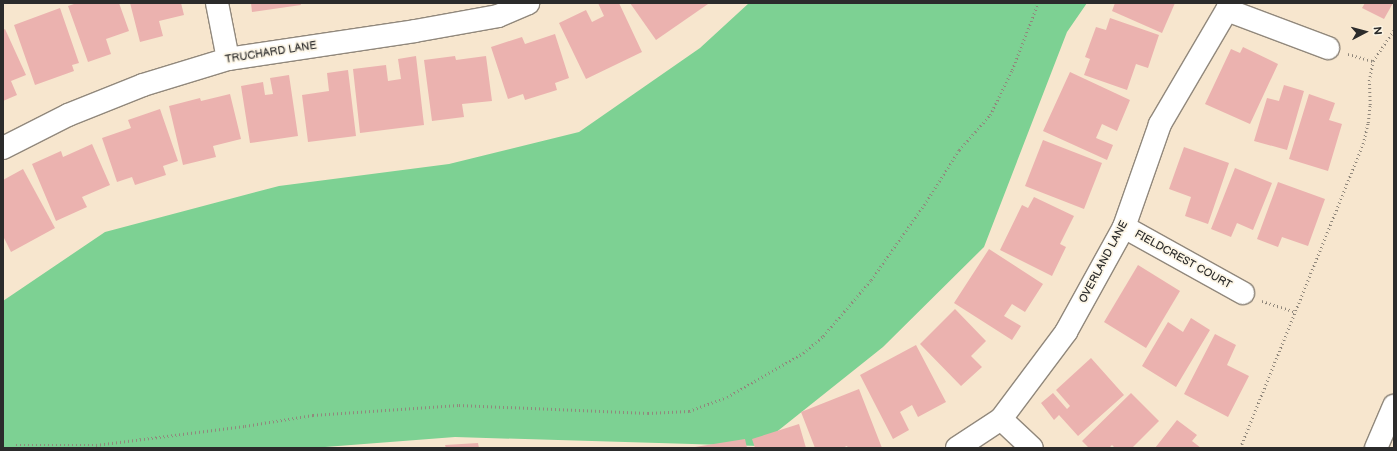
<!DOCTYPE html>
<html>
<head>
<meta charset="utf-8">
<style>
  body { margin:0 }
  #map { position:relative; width:1397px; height:451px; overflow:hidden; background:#f7e6ce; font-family:"Balsamiq Sans",sans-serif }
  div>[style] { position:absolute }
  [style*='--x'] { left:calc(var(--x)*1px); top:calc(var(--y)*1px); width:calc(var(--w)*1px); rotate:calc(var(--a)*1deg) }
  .green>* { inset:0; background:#7dd193 }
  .building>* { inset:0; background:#ebb2af }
  .path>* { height:2.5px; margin-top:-1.25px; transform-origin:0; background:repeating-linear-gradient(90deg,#91887c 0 1px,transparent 0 4px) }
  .roads { filter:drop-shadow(1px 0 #91887c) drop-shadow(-1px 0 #91887c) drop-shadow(0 1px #91887c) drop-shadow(0 -1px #91887c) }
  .minor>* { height:22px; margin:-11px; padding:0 11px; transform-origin:11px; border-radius:11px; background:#fff }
  .major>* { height:22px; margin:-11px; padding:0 11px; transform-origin:11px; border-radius:11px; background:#fff }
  span { translate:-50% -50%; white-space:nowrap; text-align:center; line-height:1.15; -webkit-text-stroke:3.5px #fcf5e5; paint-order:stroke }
  .street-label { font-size:11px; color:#2b2b2b }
  .frame { position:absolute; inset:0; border:4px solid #2b2b2b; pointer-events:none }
  .north { position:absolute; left:1345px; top:12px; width:40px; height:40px; -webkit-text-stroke:3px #fcf5e5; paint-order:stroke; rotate:84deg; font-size:11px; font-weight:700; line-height:16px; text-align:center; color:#2b2b2b }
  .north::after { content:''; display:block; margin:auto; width:14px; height:18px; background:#2b2b2b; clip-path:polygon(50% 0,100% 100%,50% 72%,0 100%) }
</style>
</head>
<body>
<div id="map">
  <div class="green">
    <div style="clip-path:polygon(749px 3px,1087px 3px,1067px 32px,984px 247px,883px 347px,759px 446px,455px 437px,312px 448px,3px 448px,3px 301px,105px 232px,279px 186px,449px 164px,579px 132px,700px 48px)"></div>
  </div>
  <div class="building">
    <div style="clip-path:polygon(77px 3px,119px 3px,129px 31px,106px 39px,111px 54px,88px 62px,68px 6px)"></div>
    <div style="clip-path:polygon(130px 3px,181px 3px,184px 15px,159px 21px,163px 36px,140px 42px)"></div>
    <div style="clip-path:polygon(251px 3px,300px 3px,301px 5px,252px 12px)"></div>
    <div style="clip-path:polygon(598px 3px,619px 3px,642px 52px,586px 79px,559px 23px,586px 10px,592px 22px,604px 16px)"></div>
    <div style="clip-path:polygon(630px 3px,707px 3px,708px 4px,656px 40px)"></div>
    <div style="clip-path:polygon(1115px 3px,1175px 3px,1162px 33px,1112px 11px)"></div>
    <div style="clip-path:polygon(1365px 3px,1393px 3px,1384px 19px,1362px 8px)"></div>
    <div style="clip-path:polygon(60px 8px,79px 63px,72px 65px,74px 71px,35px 85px,14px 25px)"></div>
    <div style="clip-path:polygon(1110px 18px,1159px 35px,1148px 68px,1136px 64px,1127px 90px,1084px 75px,1090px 59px,1085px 57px,1096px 27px,1106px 30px)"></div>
    <div style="clip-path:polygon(5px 29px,26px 75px,11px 81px,17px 95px,3px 101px,3px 30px)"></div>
    <div style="clip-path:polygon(555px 34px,569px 78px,555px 83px,557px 90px,525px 100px,523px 94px,508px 99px,491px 47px,522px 37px,525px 44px)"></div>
    <div style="clip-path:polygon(1243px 47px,1278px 64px,1250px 124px,1205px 104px,1231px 49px,1240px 53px)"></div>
    <div style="clip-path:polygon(416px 56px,424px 125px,360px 133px,353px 69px,386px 65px,388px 81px,401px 79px,398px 59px)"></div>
    <div style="clip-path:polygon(455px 56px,456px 60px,486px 56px,492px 101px,462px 104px,464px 117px,432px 121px,424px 60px)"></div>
    <div style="clip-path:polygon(348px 70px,356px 136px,308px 142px,302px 95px,329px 91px,327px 73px)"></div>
    <div style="clip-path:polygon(1070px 72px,1130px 100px,1117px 131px,1102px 124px,1096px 138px,1113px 145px,1107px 160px,1043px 131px)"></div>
    <div style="clip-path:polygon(289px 75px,298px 136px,250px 143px,241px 86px,263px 82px,265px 95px,273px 94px,270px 78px)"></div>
    <div style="clip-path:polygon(1284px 85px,1304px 91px,1287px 150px,1254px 141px,1267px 98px,1279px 101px)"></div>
    <div style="clip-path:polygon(230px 94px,241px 139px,213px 146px,216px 157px,183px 165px,169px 106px,200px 98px,201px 101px)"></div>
    <div style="clip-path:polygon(1309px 94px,1335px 103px,1329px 120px,1342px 124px,1328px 171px,1289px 159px)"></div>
    <div style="clip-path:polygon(160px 109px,178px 161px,163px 166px,166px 175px,135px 185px,132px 177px,117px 182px,102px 138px,131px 128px,128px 120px)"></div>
    <div style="clip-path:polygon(1043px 140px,1102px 163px,1084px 209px,1025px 186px)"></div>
    <div style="clip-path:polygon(92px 144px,110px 185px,82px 197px,87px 207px,56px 221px,32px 164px,61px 151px,63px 157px)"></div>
    <div style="clip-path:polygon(1184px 147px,1229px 163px,1208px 224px,1185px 216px,1191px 197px,1169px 189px)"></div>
    <div style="clip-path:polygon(1235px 168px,1272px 183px,1253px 230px,1237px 223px,1231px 237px,1211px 229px)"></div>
    <div style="clip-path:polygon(23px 169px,55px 228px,11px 252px,3px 236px,3px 180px)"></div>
    <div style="clip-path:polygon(1278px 182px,1325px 199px,1308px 246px,1282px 237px,1278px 247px,1257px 239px)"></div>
    <div style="clip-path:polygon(1034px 197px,1074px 216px,1060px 244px,1066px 247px,1052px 276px,1000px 250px,1022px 205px,1028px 208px)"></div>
    <div style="clip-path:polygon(989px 249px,1043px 284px,1025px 312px,1012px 304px,1004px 316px,1021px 326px,1012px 340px,954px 303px)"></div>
    <div style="clip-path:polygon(1138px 265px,1180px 291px,1146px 348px,1104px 322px)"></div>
    <div style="clip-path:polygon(955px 309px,986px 341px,971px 356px,982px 367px,961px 386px,920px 344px)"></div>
    <div style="clip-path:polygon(1191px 318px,1210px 330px,1176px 387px,1142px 366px,1168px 322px,1183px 332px)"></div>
    <div style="clip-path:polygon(1215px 334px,1236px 345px,1227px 365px,1249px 376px,1228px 417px,1184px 394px)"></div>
    <div style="clip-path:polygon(916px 345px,946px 402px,918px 417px,912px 405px,900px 412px,909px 430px,893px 439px,860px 375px)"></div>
    <div style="clip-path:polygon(1091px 358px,1124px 395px,1078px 436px,1059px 415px,1054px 420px,1041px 403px,1053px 393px,1067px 409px,1070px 406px,1056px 390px)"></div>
    <div style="clip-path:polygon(859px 389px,882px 448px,848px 448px,847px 446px,842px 448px,815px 448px,801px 412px)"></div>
    <div style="clip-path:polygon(1131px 393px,1159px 421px,1132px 448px,1115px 448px,1112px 445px,1109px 448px,1089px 448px,1082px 441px)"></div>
    <div style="clip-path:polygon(1177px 420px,1197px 435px,1192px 441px,1201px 448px,1155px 448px)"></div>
    <div style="clip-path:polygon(799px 424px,806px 448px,755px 448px,752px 439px)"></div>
    <div style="clip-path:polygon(745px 439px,747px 448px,695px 448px,695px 447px)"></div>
    <div style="clip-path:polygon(478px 443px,479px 448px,446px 448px,445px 445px)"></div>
  </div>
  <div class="path">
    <div style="--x:1348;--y:54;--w:26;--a:16"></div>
    <div style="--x:1262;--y:301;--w:36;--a:18"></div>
    <div style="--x:15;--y:448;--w:3;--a:-72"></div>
    <div style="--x:16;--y:445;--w:80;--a:0"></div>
    <div style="--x:96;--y:445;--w:150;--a:-7.3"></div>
    <div style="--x:245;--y:426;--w:69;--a:-9.2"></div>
    <div style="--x:313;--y:415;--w:146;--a:-3.9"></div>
    <div style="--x:459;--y:405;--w:189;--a:2.4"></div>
    <div style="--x:648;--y:413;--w:41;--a:-2.8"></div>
    <div style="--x:689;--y:411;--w:40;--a:-20.2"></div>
    <div style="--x:727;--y:397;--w:88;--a:-30.1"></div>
    <div style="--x:803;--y:353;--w:26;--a:-40"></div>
    <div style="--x:823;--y:336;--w:74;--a:-49.4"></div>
    <div style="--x:871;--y:280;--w:92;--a:-54.8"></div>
    <div style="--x:924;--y:205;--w:65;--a:-57.5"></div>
    <div style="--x:959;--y:150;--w:47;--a:-48.5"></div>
    <div style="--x:990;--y:115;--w:50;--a:-63.9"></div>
    <div style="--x:1012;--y:70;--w:72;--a:-68.8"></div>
    <div style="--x:1240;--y:448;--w:328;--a:-68"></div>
    <div style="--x:1363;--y:144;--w:22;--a:-77"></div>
    <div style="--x:1368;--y:123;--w:18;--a:-84"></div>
    <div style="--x:1370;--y:105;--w:24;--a:-92"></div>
    <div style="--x:1369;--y:81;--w:20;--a:-79"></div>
    <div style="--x:1373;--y:61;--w:37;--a:-56"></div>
  </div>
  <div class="roads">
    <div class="minor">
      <div style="--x:217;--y:3;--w:57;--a:78.9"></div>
      <div style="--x:1227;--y:10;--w:108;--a:20.6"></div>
      <div style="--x:3;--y:148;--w:73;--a:-26.9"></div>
      <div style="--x:68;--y:115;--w:81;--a:-21.8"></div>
      <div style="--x:143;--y:85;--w:89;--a:-17"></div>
      <div style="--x:228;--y:59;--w:189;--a:-8.5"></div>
      <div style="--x:415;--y:31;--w:84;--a:-10.2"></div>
      <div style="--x:498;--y:16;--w:33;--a:-23"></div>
      <div style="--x:1124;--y:227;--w:136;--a:29"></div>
      <div style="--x:1001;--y:419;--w:42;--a:43.1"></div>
      <div style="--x:957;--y:448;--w:53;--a:-33.4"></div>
      <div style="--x:1001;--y:419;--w:109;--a:-53.2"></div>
      <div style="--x:1066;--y:332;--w:120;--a:-61.1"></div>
      <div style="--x:1124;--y:227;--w:109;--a:-70.7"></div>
      <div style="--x:1160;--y:124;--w:140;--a:-59.6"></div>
    </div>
    <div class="major">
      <div style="--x:1376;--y:448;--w:46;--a:-66.8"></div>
    </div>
  </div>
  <div class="street-label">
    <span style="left:271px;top:53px;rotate:-9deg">TRUCHARD LANE</span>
    <span style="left:1183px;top:260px;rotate:29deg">FIELDCREST COURT</span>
    <span style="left:1104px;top:262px;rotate:-62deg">OVERLAND LANE</span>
  </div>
  <div class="frame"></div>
  <div class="north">N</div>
</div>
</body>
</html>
